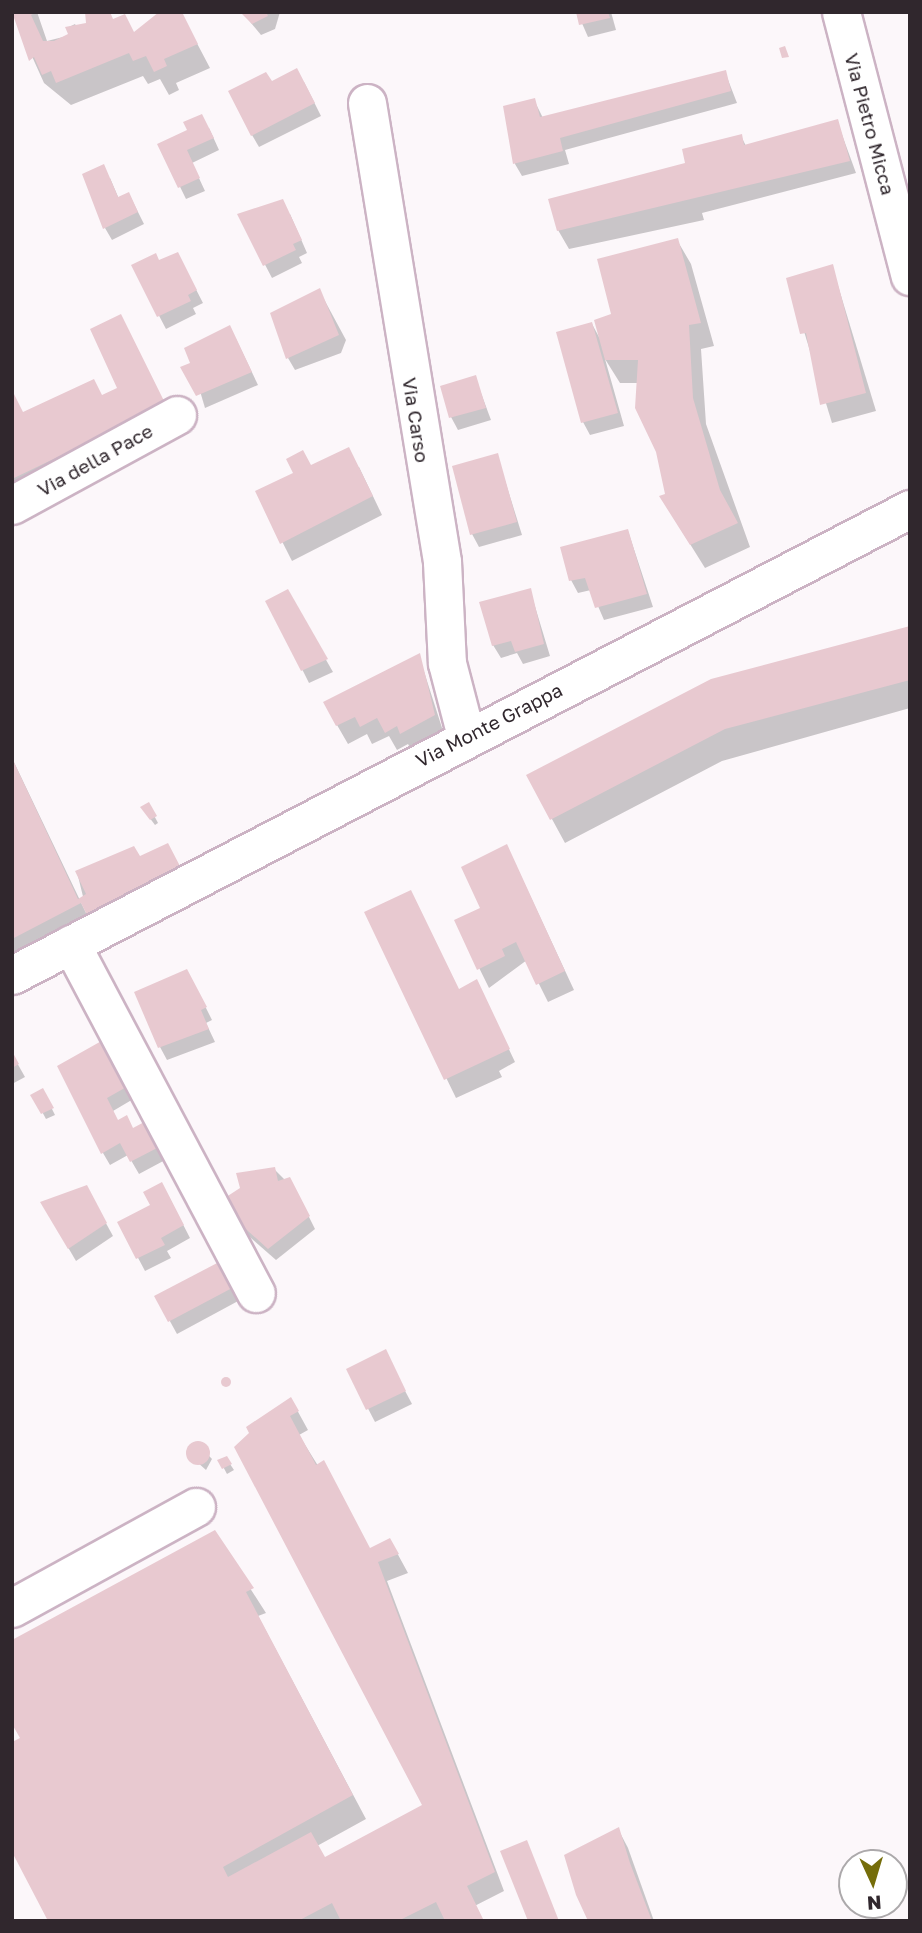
<!DOCTYPE html>
<html>
<head>
<meta charset="utf-8">
<style>
  body { margin:0 }
  #map { position:relative; width:922px; height:1933px; overflow:hidden; background:#fcf7fa; font-family:"Golos Text",sans-serif }
  div>[style] { position:absolute }
  [style*='--x'] { left:calc(var(--x)*1px); top:calc(var(--y)*1px); width:calc(var(--w)*1px); rotate:calc(var(--a)*1deg) }
  .shadow>* { inset:0; background:#0003 }
  .building>* { inset:0; background:#e8c9d0 }
  .round { border-radius:50% }
  .roads { filter:drop-shadow(2px 0 #ccb3c4) drop-shadow(-2px 0 #ccb3c4) drop-shadow(0 2px #ccb3c4) drop-shadow(0 -2px #ccb3c4) }
  .minor>* { height:37px; margin:-18.5px; padding:0 18.5px; transform-origin:18.5px; border-radius:18.5px; background:#fff }
  span { translate:-50% -50%; white-space:nowrap; text-align:center; line-height:1.15; -webkit-text-stroke:5px #fff; paint-order:stroke }
  .street-label { font-size:19px; color:#30272d }
  .frame { position:absolute; inset:0; border:14px solid #30272d; pointer-events:none }
  .north { position:absolute; left:838px; top:1849px; width:70px; height:70px; box-sizing:border-box; background:#fff; border:2px solid #aca9ab; border-radius:50%; rotate:176deg; font-size:19px; font-weight:700; line-height:28px; text-align:center; color:#30272d }
  .north::after { content:''; display:block; margin:auto; width:24px; height:32px; background:#756d0a; clip-path:polygon(50% 0,100% 100%,50% 72%,0 100%) }
</style>
</head>
<body>
<div id="map">
  <div class="shadow">
    <div style="clip-path:polygon(12px 12px,37px 12px,47px 41px,71px 35px,67px 28px,75px 24px,78px 29px,89px 24px,89px 12px,135px 33px,190px 30px,210px 68px,176px 83px,179px 90px,169px 95px,160px 79px,148px 84px,143px 76px,71px 105px,44px 83px)"></div>
    <div style="clip-path:polygon(242px 12px,280px 12px,275px 29px,261px 35px)"></div>
    <div style="clip-path:polygon(577px 12px,611px 12px,616px 30px,588px 37px)"></div>
    <div style="clip-path:polygon(725px 72px,737px 103px,565px 150px,569px 164px,522px 176px,515px 164px,505px 107px,534px 100px,543px 118px)"></div>
    <div style="clip-path:polygon(304px 82px,321px 116px,259px 147px,252px 135px)"></div>
    <div style="clip-path:polygon(837px 121px,856px 173px,702px 213px,704px 220px,569px 249px,558px 230px,741px 136px,746px 146px)"></div>
    <div style="clip-path:polygon(209px 128px,219px 150px,192px 163px,205px 191px,186px 199px,159px 144px)"></div>
    <div style="clip-path:polygon(110px 178px,119px 199px,129px 194px,144px 224px,112px 240px,105px 228px)"></div>
    <div style="clip-path:polygon(290px 214px,307px 253px,299px 257px,302px 263px,272px 278px,239px 215px)"></div>
    <div style="clip-path:polygon(677px 240px,691px 264px,714px 346px,701px 349px,706px 424px,750px 547px,705px 568px,675px 520px,639px 383px,620px 383px,605px 359px,624px 426px,590px 435px,583px 422px,592px 324px,599px 337px)"></div>
    <div style="clip-path:polygon(159px 262px,184px 266px,203px 303px,193px 308px,196px 314px,166px 329px,133px 266px)"></div>
    <div style="clip-path:polygon(832px 266px,876px 411px,832px 423px,788px 279px)"></div>
    <div style="clip-path:polygon(319px 290px,346px 340px,341px 353px,295px 370px,288px 358px)"></div>
    <div style="clip-path:polygon(236px 339px,258px 385px,205px 408px,192px 364px)"></div>
    <div style="clip-path:polygon(475px 377px,491px 420px,458px 430px,451px 417px)"></div>
    <div style="clip-path:polygon(102px 397px,175px 424px,12px 495px,12px 452px,23px 414px)"></div>
    <div style="clip-path:polygon(497px 455px,522px 535px,479px 547px,472px 534px)"></div>
    <div style="clip-path:polygon(311px 467px,359px 467px,382px 515px,292px 561px,257px 492px)"></div>
    <div style="clip-path:polygon(628px 531px,653px 607px,604px 620px,591px 590px,578px 593px,571px 580px)"></div>
    <div style="clip-path:polygon(530px 590px,550px 656px,523px 664px,517px 653px,501px 658px,493px 645px)"></div>
    <div style="clip-path:polygon(287px 592px,333px 672px,309px 683px,268px 601px)"></div>
    <div style="clip-path:polygon(910px 628px,910px 708px,722px 761px,565px 843px,528px 775px)"></div>
    <div style="clip-path:polygon(419px 656px,444px 734px,412px 751px,408px 744px,397px 750px,389px 736px,372px 744px,367px 734px,348px 744px,337px 725px)"></div>
    <div style="clip-path:polygon(12px 758px,88px 917px,77px 872px,133px 848px,140px 858px,167px 845px,188px 883px,12px 969px)"></div>
    <div style="clip-path:polygon(148px 804px,158px 823px,155px 825px,146px 813px)"></div>
    <div style="clip-path:polygon(507px 846px,574px 990px,548px 1002px,527px 960px,489px 988px,456px 921px,482px 909px)"></div>
    <div style="clip-path:polygon(366px 913px,460px 991px,483px 994px,515px 1062px,499px 1071px,502px 1077px,456px 1098px)"></div>
    <div style="clip-path:polygon(194px 984px,212px 1020px,206px 1023px,215px 1042px,167px 1060px,160px 1047px)"></div>
    <div style="clip-path:polygon(105px 1042px,135px 1098px,113px 1111px,118px 1122px,133px 1130px,147px 1123px,167px 1159px,139px 1174px,128px 1155px,110px 1165px,103px 1153px)"></div>
    <div style="clip-path:polygon(12px 1054px,25px 1077px,12px 1084px)"></div>
    <div style="clip-path:polygon(43px 1091px,55px 1115px,46px 1119px,33px 1095px)"></div>
    <div style="clip-path:polygon(274px 1169px,296px 1191px,315px 1229px,276px 1260px,226px 1216px)"></div>
    <div style="clip-path:polygon(86px 1187px,113px 1236px,76px 1261px,42px 1203px)"></div>
    <div style="clip-path:polygon(169px 1197px,190px 1238px,167px 1251px,171px 1258px,145px 1271px,119px 1222px)"></div>
    <div style="clip-path:polygon(220px 1264px,240px 1300px,177px 1334px,156px 1296px)"></div>
    <div style="clip-path:polygon(348px 1370px,395px 1372px,412px 1404px,375px 1422px)"></div>
    <div style="clip-path:polygon(291px 1399px,308px 1430px,299px 1435px,370px 1550px,390px 1540px,408px 1573px,387px 1581px,504px 1891px,445px 1921px,48px 1921px,22px 1739px,214px 1532px,266px 1613px,258px 1616px,366px 1819px,317px 1846px,324px 1859px,424px 1806px,237px 1447px)"></div>
    <div style="clip-path:polygon(197px 1443px,212px 1459px,206px 1470px,188px 1454px)"></div>
    <div style="clip-path:polygon(226px 1458px,234px 1470px,227px 1474px,220px 1461px)"></div>
    <div style="clip-path:polygon(618px 1829px,628px 1848px,654px 1921px,592px 1921px)"></div>
  </div>
  <div class="building">
    <div style="clip-path:polygon(12px 12px,37px 12px,31px 15px,43px 41px,54px 41px,68px 34px,65px 27px,86px 23px,85px 12px,110px 12px,113px 19px,125px 14px,134px 32px,159px 12px,182px 12px,198px 44px,164px 59px,167px 66px,154px 72px,146px 56px,133px 61px,129px 53px,56px 83px,51px 71px,42px 75px,34px 57px,29px 61px)"></div>
    <div style="clip-path:polygon(240px 12px,266px 12px,268px 16px,252px 24px)"></div>
    <div style="clip-path:polygon(576px 12px,608px 12px,610px 18px,579px 25px)"></div>
    <div style="clip-path:polygon(785px 46px,789px 57px,782px 58px,779px 48px)"></div>
    <div style="clip-path:polygon(297px 68px,315px 103px,251px 136px,228px 91px,266px 72px,272px 81px)"></div>
    <div style="clip-path:polygon(726px 70px,731px 91px,560px 138px,563px 151px,513px 164px,503px 106px,535px 98px,540px 117px)"></div>
    <div style="clip-path:polygon(202px 114px,214px 138px,187px 150px,200px 178px,178px 188px,157px 144px,187px 130px,183px 122px)"></div>
    <div style="clip-path:polygon(838px 119px,850px 161px,557px 231px,548px 199px,685px 163px,682px 149px,742px 134px,744px 145px)"></div>
    <div style="clip-path:polygon(104px 164px,118px 197px,129px 192px,138px 212px,103px 229px,82px 174px)"></div>
    <div style="clip-path:polygon(283px 199px,302px 240px,293px 244px,296px 250px,263px 266px,237px 214px)"></div>
    <div style="clip-path:polygon(678px 238px,701px 323px,689px 325px,693px 398px,720px 490px,738px 523px,690px 545px,659px 496px,665px 494px,656px 452px,635px 408px,638px 360px,605px 360px,594px 320px,611px 314px,597px 259px)"></div>
    <div style="clip-path:polygon(178px 252px,197px 290px,188px 295px,191px 301px,157px 317px,131px 265px,156px 253px,159px 260px)"></div>
    <div style="clip-path:polygon(833px 264px,866px 393px,820px 405px,806px 333px,800px 334px,786px 278px)"></div>
    <div style="clip-path:polygon(320px 288px,339px 335px,286px 359px,270px 313px)"></div>
    <div style="clip-path:polygon(121px 314px,166px 405px,12px 479px,12px 390px,23px 412px,94px 379px,102px 395px,117px 388px,90px 329px)"></div>
    <div style="clip-path:polygon(592px 322px,618px 413px,581px 423px,556px 332px)"></div>
    <div style="clip-path:polygon(230px 325px,252px 372px,196px 396px,180px 367px,190px 363px,184px 348px)"></div>
    <div style="clip-path:polygon(476px 375px,486px 408px,449px 418px,440px 386px)"></div>
    <div style="clip-path:polygon(349px 447px,373px 496px,280px 544px,255px 491px,293px 473px,286px 459px,303px 450px,311px 465px)"></div>
    <div style="clip-path:polygon(498px 453px,517px 522px,470px 535px,452px 466px)"></div>
    <div style="clip-path:polygon(628px 529px,647px 594px,595px 608px,585px 578px,569px 581px,560px 547px)"></div>
    <div style="clip-path:polygon(531px 588px,544px 644px,515px 652px,511px 641px,492px 646px,479px 602px)"></div>
    <div style="clip-path:polygon(288px 589px,328px 659px,301px 671px,265px 601px)"></div>
    <div style="clip-path:polygon(910px 626px,910px 680px,725px 729px,550px 820px,526px 775px,711px 679px)"></div>
    <div style="clip-path:polygon(420px 653px,435px 715px,400px 734px,397px 726px,385px 733px,377px 718px,360px 727px,355px 717px,336px 726px,323px 702px)"></div>
    <div style="clip-path:polygon(12px 758px,78px 899px,86px 894px,75px 871px,134px 846px,140px 856px,168px 843px,182px 870px,90px 921px,81px 903px,12px 939px)"></div>
    <div style="clip-path:polygon(149px 802px,157px 816px,150px 820px,140px 807px)"></div>
    <div style="clip-path:polygon(507px 844px,565px 971px,536px 985px,516px 942px,502px 949px,505px 956px,477px 970px,454px 920px,480px 908px,461px 867px)"></div>
    <div style="clip-path:polygon(411px 890px,459px 989px,477px 979px,510px 1049px,444px 1080px,364px 912px)"></div>
    <div style="clip-path:polygon(187px 969px,207px 1007px,201px 1010px,209px 1029px,158px 1048px,134px 992px)"></div>
    <div style="clip-path:polygon(105px 1039px,130px 1085px,107px 1098px,118px 1120px,127px 1115px,133px 1128px,148px 1120px,161px 1146px,130px 1162px,120px 1143px,101px 1154px,57px 1066px)"></div>
    <div style="clip-path:polygon(12px 1051px,19px 1064px,12px 1068px)"></div>
    <div style="clip-path:polygon(43px 1088px,54px 1108px,41px 1114px,30px 1095px)"></div>
    <div style="clip-path:polygon(275px 1167px,278px 1181px,290px 1177px,310px 1216px,268px 1249px,217px 1203px,240px 1188px,236px 1173px)"></div>
    <div style="clip-path:polygon(162px 1182px,184px 1225px,161px 1238px,165px 1245px,136px 1259px,117px 1222px,150px 1205px,143px 1192px)"></div>
    <div style="clip-path:polygon(87px 1185px,107px 1223px,68px 1249px,40px 1202px)"></div>
    <div style="clip-path:polygon(221px 1261px,234px 1287px,168px 1322px,154px 1296px)"></div>
    <div style="clip-path:polygon(386px 1349px,406px 1391px,366px 1410px,346px 1369px)"></div>
    <div class="round" style="left:221px;top:1377px;width:10px;height:10px"></div>
    <div style="clip-path:polygon(291px 1397px,299px 1411px,290px 1416px,316px 1465px,324px 1460px,370px 1548px,390px 1538px,399px 1554px,378px 1562px,495px 1872px,467px 1886px,484px 1921px,445px 1921px,436px 1902px,398px 1921px,341px 1921px,332px 1903px,298px 1921px,48px 1921px,12px 1852px,12px 1742px,20px 1738px,12px 1724px,12px 1640px,215px 1530px,254px 1588px,246px 1592px,353px 1795px,223px 1867px,228px 1877px,311px 1832px,325px 1857px,422px 1805px,234px 1447px,249px 1433px,246px 1427px)"></div>
    <div class="round" style="left:186px;top:1441px;width:24px;height:24px"></div>
    <div style="clip-path:polygon(227px 1456px,232px 1464px,222px 1469px,217px 1460px)"></div>
    <div style="clip-path:polygon(619px 1827px,630px 1863px,652px 1921px,588px 1921px,576px 1895px,564px 1855px)"></div>
    <div style="clip-path:polygon(527px 1840px,559px 1921px,528px 1921px,500px 1851px)"></div>
  </div>
  <div class="roads">
    <div class="minor">
      <div style="--x:841;--y:12;--w:273;--a:75.4"></div>
      <div style="--x:367;--y:103;--w:465;--a:80.7"></div>
      <div style="--x:442;--y:562;--w:101;--a:87.2"></div>
      <div style="--x:447;--y:663;--w:75;--a:75.4"></div>
      <div style="--x:12;--y:505;--w:188;--a:-28.6"></div>
      <div style="--x:71;--y:944;--w:395;--a:62.1"></div>
      <div style="--x:12;--y:975;--w:1012;--a:-27.43"></div>
      <div style="--x:12;--y:1608;--w:210;--a:-28.8"></div>
    </div>
  </div>
  <div class="street-label">
    <span style="left:870px;top:124px;rotate:75deg">Via Pietro Micca</span>
    <span style="left:416px;top:420px;rotate:81deg">Via Carso</span>
    <span style="left:95px;top:460px;rotate:-29deg">Via della Pace</span>
    <span style="left:489px;top:725px;rotate:-27deg">Via Monte Grappa</span>
  </div>
  <div class="frame"></div>
  <div class="north">N</div>
</div>
</body>
</html>
